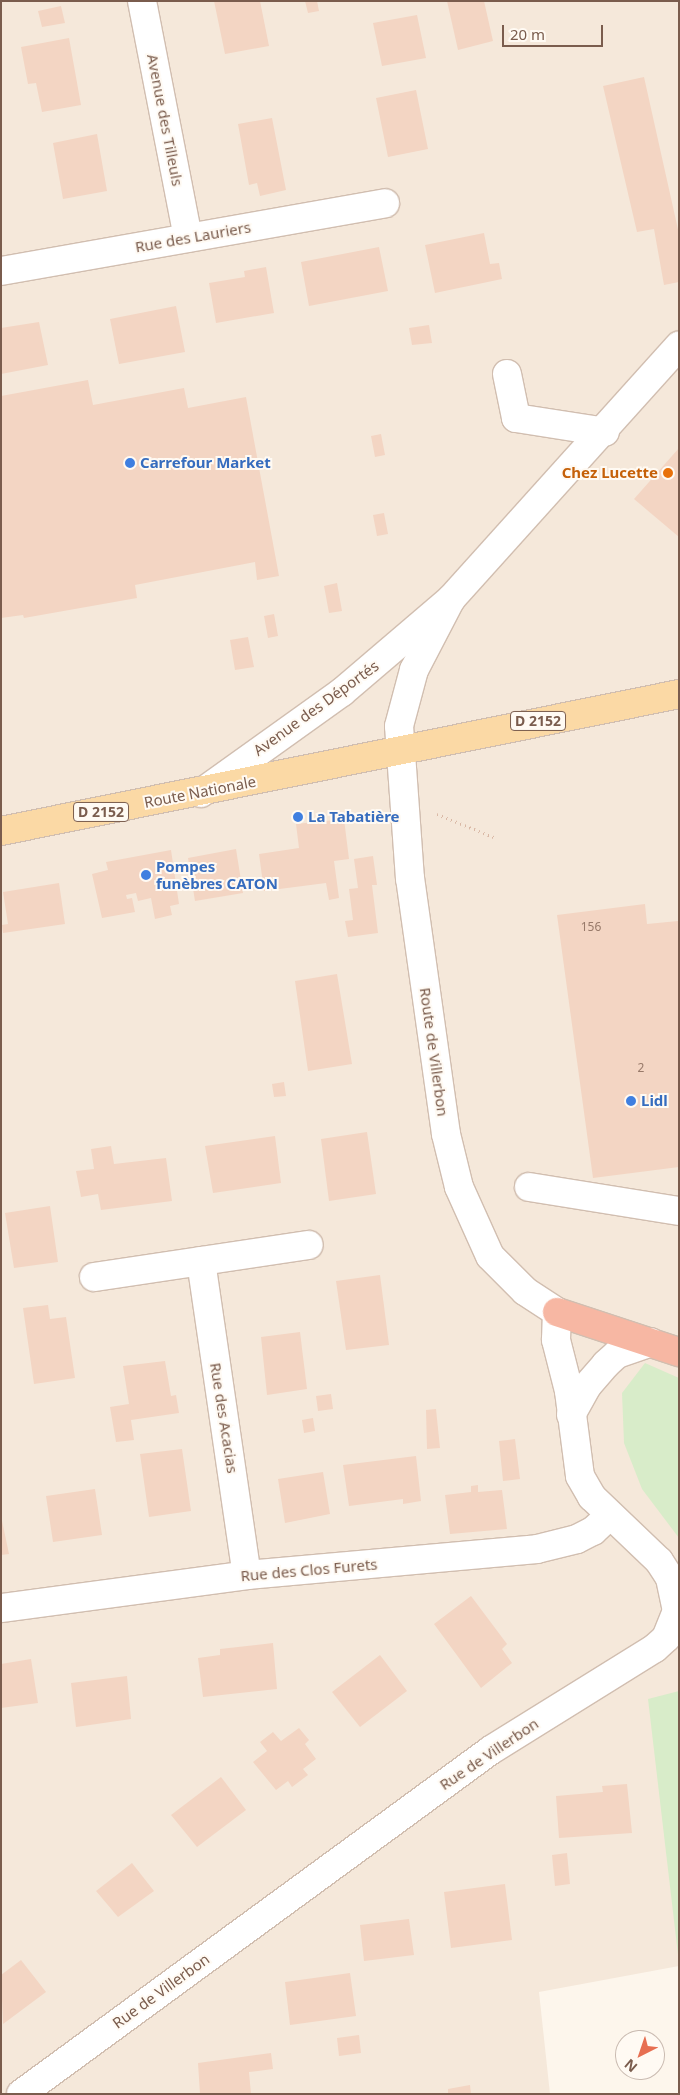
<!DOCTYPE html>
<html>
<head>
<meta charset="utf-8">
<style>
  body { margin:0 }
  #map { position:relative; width:680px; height:2095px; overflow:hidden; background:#fdf6ec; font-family:"Noto Sans",sans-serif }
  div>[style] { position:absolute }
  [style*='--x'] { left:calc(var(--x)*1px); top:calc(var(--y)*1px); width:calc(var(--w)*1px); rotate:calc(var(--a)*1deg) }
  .residential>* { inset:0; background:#f5e8da }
  .green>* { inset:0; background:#d8ecc9 }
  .building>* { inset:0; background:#f3d5c3 }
  .path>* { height:3px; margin-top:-1.5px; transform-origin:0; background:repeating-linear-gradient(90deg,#d9b8a5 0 1px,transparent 0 5px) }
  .roads { filter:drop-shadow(1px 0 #d1beb0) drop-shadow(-1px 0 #d1beb0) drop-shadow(0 1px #d1beb0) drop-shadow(0 -1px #d1beb0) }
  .minor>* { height:28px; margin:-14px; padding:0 14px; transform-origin:14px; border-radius:14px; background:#fff }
  .major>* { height:28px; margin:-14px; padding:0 14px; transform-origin:14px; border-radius:14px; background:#fbd9a5 }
  .highway>* { height:28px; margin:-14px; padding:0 14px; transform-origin:14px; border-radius:14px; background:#f7b7a3 }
  .dots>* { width:14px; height:14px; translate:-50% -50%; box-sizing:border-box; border:2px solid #fffaf3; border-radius:50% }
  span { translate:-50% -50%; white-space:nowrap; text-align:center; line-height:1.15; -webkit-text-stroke:4px #fffaf3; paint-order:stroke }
  .number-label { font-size:12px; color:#987a6a }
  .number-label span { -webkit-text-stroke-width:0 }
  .shield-label span { padding:1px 4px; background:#fffaf3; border:1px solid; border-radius:4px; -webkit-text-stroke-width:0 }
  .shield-label { font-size:14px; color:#7a5c4d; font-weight:700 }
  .street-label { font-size:15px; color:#7a5c4d }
  .shop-label { font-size:15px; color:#366cbe; font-weight:700 }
  .left { translate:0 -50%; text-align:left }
  .food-label { font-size:15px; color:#c56008; font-weight:700 }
  .right { translate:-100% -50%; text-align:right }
  .frame { position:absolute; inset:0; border:2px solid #7a5c4d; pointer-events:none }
  .north { position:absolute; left:615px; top:2030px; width:50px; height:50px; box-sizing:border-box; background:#fffaf3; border:1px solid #cabbb1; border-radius:50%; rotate:221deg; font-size:14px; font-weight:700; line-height:20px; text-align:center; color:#7a5c4d }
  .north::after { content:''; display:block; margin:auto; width:18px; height:22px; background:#e76f51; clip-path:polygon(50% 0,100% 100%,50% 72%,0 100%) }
  .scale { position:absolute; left:502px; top:25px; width:101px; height:22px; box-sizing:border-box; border:2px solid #7a5c4d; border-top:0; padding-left:6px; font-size:15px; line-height:18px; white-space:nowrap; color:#7a5c4d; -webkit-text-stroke:4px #fffaf3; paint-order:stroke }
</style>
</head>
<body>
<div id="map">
  <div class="residential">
    <div style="clip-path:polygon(1px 1px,679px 1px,679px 1966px,539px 1992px,550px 2094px,1px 2094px)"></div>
  </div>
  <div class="green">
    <div style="clip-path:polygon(645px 1363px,679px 1378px,679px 1538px,642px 1489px,624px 1443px,622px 1393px)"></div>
    <div style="clip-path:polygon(679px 1691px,679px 1963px,648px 1699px)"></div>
  </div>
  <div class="building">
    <div style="clip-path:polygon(214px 1px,260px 1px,269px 46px,225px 54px)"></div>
    <div style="clip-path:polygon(305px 1px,317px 1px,319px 11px,308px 13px)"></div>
    <div style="clip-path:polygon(447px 1px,484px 1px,493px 41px,458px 50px)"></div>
    <div style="clip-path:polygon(61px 6px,65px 23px,42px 27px,38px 11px)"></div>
    <div style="clip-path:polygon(417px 15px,426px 58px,382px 66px,373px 23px)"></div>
    <div style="clip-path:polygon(69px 38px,81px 105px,42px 112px,36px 83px,28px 84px,21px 47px)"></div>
    <div style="clip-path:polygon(644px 77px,679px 234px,679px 282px,664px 285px,654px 229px,637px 232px,603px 86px)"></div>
    <div style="clip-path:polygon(416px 90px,428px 149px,388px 157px,376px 98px)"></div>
    <div style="clip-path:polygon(272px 118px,286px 190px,260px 196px,257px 183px,249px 185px,238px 124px)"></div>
    <div style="clip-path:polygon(97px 134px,107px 191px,63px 199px,53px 143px)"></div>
    <div style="clip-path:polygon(484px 233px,490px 264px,499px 263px,502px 279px,435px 293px,425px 245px)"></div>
    <div style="clip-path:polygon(379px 247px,388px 291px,309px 306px,301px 262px)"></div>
    <div style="clip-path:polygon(266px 267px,274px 313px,216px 323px,209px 283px,245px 277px,244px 271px)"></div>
    <div style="clip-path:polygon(176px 306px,185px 352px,119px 364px,110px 319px)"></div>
    <div style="clip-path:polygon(39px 322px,48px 365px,1px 374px,1px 328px)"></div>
    <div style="clip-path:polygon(429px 325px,432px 343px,412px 345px,409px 328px)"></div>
    <div style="clip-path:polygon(88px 380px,93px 405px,184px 388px,188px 408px,246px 397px,279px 576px,257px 580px,255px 562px,135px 585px,137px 598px,24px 618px,23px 615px,1px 618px,1px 396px)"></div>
    <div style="clip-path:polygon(381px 434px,385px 455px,375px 457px,371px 436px)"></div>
    <div style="clip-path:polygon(679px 448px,679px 537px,634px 499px)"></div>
    <div style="clip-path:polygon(384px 513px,388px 534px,377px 536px,373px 515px)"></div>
    <div style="clip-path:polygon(337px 583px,342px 611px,329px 613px,324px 586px)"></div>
    <div style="clip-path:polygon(274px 614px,278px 636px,268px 638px,264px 616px)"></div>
    <div style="clip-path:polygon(248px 637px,254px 667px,235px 670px,230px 640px)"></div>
    <div style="clip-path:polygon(344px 819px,349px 859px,334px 861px,339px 898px,329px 900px,326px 883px,264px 891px,259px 854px,299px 848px,296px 824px)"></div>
    <div style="clip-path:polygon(236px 849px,243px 893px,195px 901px,188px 858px)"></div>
    <div style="clip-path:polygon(171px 850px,179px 904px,170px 906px,172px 915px,155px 919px,151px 898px,138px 901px,136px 893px,126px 895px,127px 899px,132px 898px,135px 912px,102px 918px,92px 874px,108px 870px,106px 862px)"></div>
    <div style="clip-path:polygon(373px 856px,377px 885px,372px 885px,378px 933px,348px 937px,345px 921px,353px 920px,349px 889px,358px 888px,354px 859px)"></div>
    <div style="clip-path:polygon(59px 883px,65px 924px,3px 933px,2px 925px,8px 924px,3px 892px)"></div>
    <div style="clip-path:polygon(645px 904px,647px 924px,678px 921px,679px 927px,679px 1167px,593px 1178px,557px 915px)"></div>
    <div style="clip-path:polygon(337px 974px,352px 1064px,308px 1071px,295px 981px)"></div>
    <div style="clip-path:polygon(284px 1082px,286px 1096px,274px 1097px,272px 1084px)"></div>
    <div style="clip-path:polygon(367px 1132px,376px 1194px,329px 1201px,321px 1139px)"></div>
    <div style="clip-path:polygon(275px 1136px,281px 1183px,213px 1193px,205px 1146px)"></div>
    <div style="clip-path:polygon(111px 1146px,114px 1164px,166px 1158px,172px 1201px,101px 1210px,98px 1194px,81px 1197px,76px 1171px,94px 1169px,91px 1149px)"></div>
    <div style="clip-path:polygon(50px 1206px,58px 1262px,14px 1268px,5px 1213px)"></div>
    <div style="clip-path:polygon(380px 1275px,389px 1345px,346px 1350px,336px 1281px)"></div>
    <div style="clip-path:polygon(48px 1305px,50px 1319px,66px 1317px,75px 1378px,34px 1384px,23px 1308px)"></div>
    <div style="clip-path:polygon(300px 1332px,307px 1389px,267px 1395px,261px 1337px)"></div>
    <div style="clip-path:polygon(165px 1361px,171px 1396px,176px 1395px,179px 1413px,131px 1420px,134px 1440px,116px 1442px,110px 1407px,129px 1404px,123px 1366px)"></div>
    <div style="clip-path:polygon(331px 1394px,333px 1409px,318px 1411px,316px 1396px)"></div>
    <div style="clip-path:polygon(436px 1409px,440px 1448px,427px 1449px,426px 1410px)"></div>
    <div style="clip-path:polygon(313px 1418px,315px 1431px,304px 1433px,302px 1420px)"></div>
    <div style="clip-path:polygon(515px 1439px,520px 1479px,503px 1481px,499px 1441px)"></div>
    <div style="clip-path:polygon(182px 1449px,191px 1511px,149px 1517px,140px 1454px)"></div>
    <div style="clip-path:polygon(416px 1456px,421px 1501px,403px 1504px,403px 1499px,349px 1506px,343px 1465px)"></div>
    <div style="clip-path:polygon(323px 1472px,330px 1514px,285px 1523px,278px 1479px)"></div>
    <div style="clip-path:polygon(478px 1485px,478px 1492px,502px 1490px,507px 1529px,450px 1534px,445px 1495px,471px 1492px,471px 1486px)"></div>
    <div style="clip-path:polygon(95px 1489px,102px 1535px,53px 1542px,46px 1496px)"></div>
    <div style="clip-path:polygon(1px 1516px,9px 1554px,1px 1555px)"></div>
    <div style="clip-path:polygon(471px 1596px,507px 1644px,502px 1649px,512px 1663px,481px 1688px,434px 1624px)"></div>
    <div style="clip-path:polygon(273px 1643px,277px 1689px,203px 1697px,198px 1658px,220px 1655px,220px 1649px)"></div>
    <div style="clip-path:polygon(380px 1655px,407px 1691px,360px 1727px,332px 1692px)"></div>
    <div style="clip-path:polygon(31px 1659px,38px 1703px,1px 1708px,1px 1664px)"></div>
    <div style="clip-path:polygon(127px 1676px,131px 1719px,76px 1727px,71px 1683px)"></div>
    <div style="clip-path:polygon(299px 1728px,309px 1740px,305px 1744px,316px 1759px,303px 1769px,308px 1775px,292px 1787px,288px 1781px,276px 1790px,253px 1762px,267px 1751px,260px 1742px,273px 1732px,281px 1741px)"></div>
    <div style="clip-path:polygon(221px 1777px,246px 1810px,197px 1847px,171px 1815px)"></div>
    <div style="clip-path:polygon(627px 1784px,632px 1833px,559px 1838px,556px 1796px,603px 1792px,602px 1786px)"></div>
    <div style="clip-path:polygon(567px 1853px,570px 1884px,555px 1886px,552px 1855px)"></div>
    <div style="clip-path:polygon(132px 1863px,154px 1891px,118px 1917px,96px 1891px)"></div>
    <div style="clip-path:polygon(505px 1884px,512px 1940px,451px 1948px,444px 1892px)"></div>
    <div style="clip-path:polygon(409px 1919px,414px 1955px,364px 1961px,360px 1925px)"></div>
    <div style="clip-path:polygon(21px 1960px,46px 1992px,3px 2024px,1px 1975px)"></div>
    <div style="clip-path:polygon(350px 1973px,356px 2016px,290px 2025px,285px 1982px)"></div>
    <div style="clip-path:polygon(359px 2035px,361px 2053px,339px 2056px,337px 2038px)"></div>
    <div style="clip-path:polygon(271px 2053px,273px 2069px,249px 2072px,251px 2094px,200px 2094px,198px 2063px)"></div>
    <div style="clip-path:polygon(470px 2085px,471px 2094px,448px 2094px,448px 2089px)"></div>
  </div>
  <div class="path">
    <div style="--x:437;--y:814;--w:64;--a:22.1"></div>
  </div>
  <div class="roads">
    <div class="minor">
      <div style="--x:142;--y:1;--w:241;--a:79"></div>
      <div style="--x:1;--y:271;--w:390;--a:-10"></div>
      <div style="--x:507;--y:374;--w:45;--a:78.4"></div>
      <div style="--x:516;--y:418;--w:90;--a:8.9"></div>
      <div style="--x:201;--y:793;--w:173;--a:-35.6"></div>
      <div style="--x:342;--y:692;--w:143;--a:-40.5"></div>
      <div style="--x:451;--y:599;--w:341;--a:-48"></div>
      <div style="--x:529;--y:1187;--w:152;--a:9.1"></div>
      <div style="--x:201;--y:1261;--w:317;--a:81.7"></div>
      <div style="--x:94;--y:1277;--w:217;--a:-8.5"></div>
      <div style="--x:571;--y:1415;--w:33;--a:-61"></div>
      <div style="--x:587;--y:1386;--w:29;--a:-49"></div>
      <div style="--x:606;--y:1364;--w:15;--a:-42"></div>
      <div style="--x:617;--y:1354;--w:36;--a:-19"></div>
      <div style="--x:1;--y:1608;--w:248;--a:-7.6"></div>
      <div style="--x:247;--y:1575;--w:291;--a:-5.1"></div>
      <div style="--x:537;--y:1549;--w:41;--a:-14"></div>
      <div style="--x:577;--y:1539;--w:18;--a:-27"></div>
      <div style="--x:593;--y:1531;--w:23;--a:-43"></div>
      <div style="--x:21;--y:2094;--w:582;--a:-36.2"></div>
      <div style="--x:491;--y:1750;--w:193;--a:-31.9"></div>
      <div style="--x:655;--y:1648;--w:15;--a:-42"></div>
      <div style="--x:666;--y:1638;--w:29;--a:-68"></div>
      <div style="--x:677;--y:1611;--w:34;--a:-102"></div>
      <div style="--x:670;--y:1578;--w:20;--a:-123"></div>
      <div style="--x:659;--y:1561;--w:93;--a:-136.3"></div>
      <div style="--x:592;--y:1497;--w:24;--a:-120"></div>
      <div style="--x:580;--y:1476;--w:86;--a:-97.4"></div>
      <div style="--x:569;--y:1391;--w:53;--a:-104.3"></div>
      <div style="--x:556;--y:1340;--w:28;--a:-88"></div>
      <div style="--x:557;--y:1312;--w:38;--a:-147"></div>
      <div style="--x:525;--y:1291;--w:49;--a:-135"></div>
      <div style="--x:490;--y:1256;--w:76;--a:-114.2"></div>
      <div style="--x:459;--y:1187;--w:55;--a:-103.8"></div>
      <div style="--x:446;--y:1134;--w:258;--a:-98"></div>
      <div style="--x:410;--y:879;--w:153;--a:-94.1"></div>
      <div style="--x:399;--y:726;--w:58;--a:-75"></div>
      <div style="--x:414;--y:670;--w:80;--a:-62.5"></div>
    </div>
    <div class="major">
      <div style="--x:1;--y:831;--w:692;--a:-11.42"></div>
    </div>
    <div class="highway">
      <div style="--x:557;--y:1312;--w:128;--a:18.2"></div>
    </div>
  </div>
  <div class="dots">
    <div style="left:130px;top:463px;background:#3f7fe0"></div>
    <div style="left:668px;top:473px;background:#e8710a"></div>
    <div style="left:298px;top:817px;background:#3f7fe0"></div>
    <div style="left:146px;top:875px;background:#3f7fe0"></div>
    <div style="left:631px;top:1101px;background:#3f7fe0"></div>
  </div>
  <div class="number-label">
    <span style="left:591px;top:927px">156</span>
    <span style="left:641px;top:1068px">2</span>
  </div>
  <div class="shield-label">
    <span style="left:538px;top:721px">D 2152</span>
    <span style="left:101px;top:812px">D 2152</span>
  </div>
  <div class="street-label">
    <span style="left:165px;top:120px;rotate:79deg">Avenue des Tilleuls</span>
    <span style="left:193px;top:237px;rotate:-10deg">Rue des Lauriers</span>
    <span style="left:316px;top:708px;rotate:-36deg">Avenue des Déportés</span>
    <span style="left:200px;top:792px;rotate:-11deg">Route Nationale</span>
    <span style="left:434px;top:1052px;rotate:82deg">Route de Villerbon</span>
    <span style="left:224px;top:1418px;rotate:81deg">Rue des Acacias</span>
    <span style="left:309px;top:1570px;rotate:-5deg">Rue des Clos Furets</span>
    <span style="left:489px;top:1754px;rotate:-34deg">Rue de Villerbon</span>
    <span style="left:161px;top:1991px;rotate:-36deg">Rue de Villerbon</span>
  </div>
  <div class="shop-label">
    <span class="left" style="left:140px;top:463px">Carrefour Market</span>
    <span class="left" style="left:308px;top:817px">La Tabatière</span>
    <span class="left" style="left:156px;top:875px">Pompes<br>funèbres CATON</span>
    <span class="left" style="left:641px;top:1101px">Lidl</span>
  </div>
  <div class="food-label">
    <span class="right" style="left:658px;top:473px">Chez Lucette</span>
  </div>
  <div class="frame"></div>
  <div class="north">N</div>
  <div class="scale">20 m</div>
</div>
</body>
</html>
